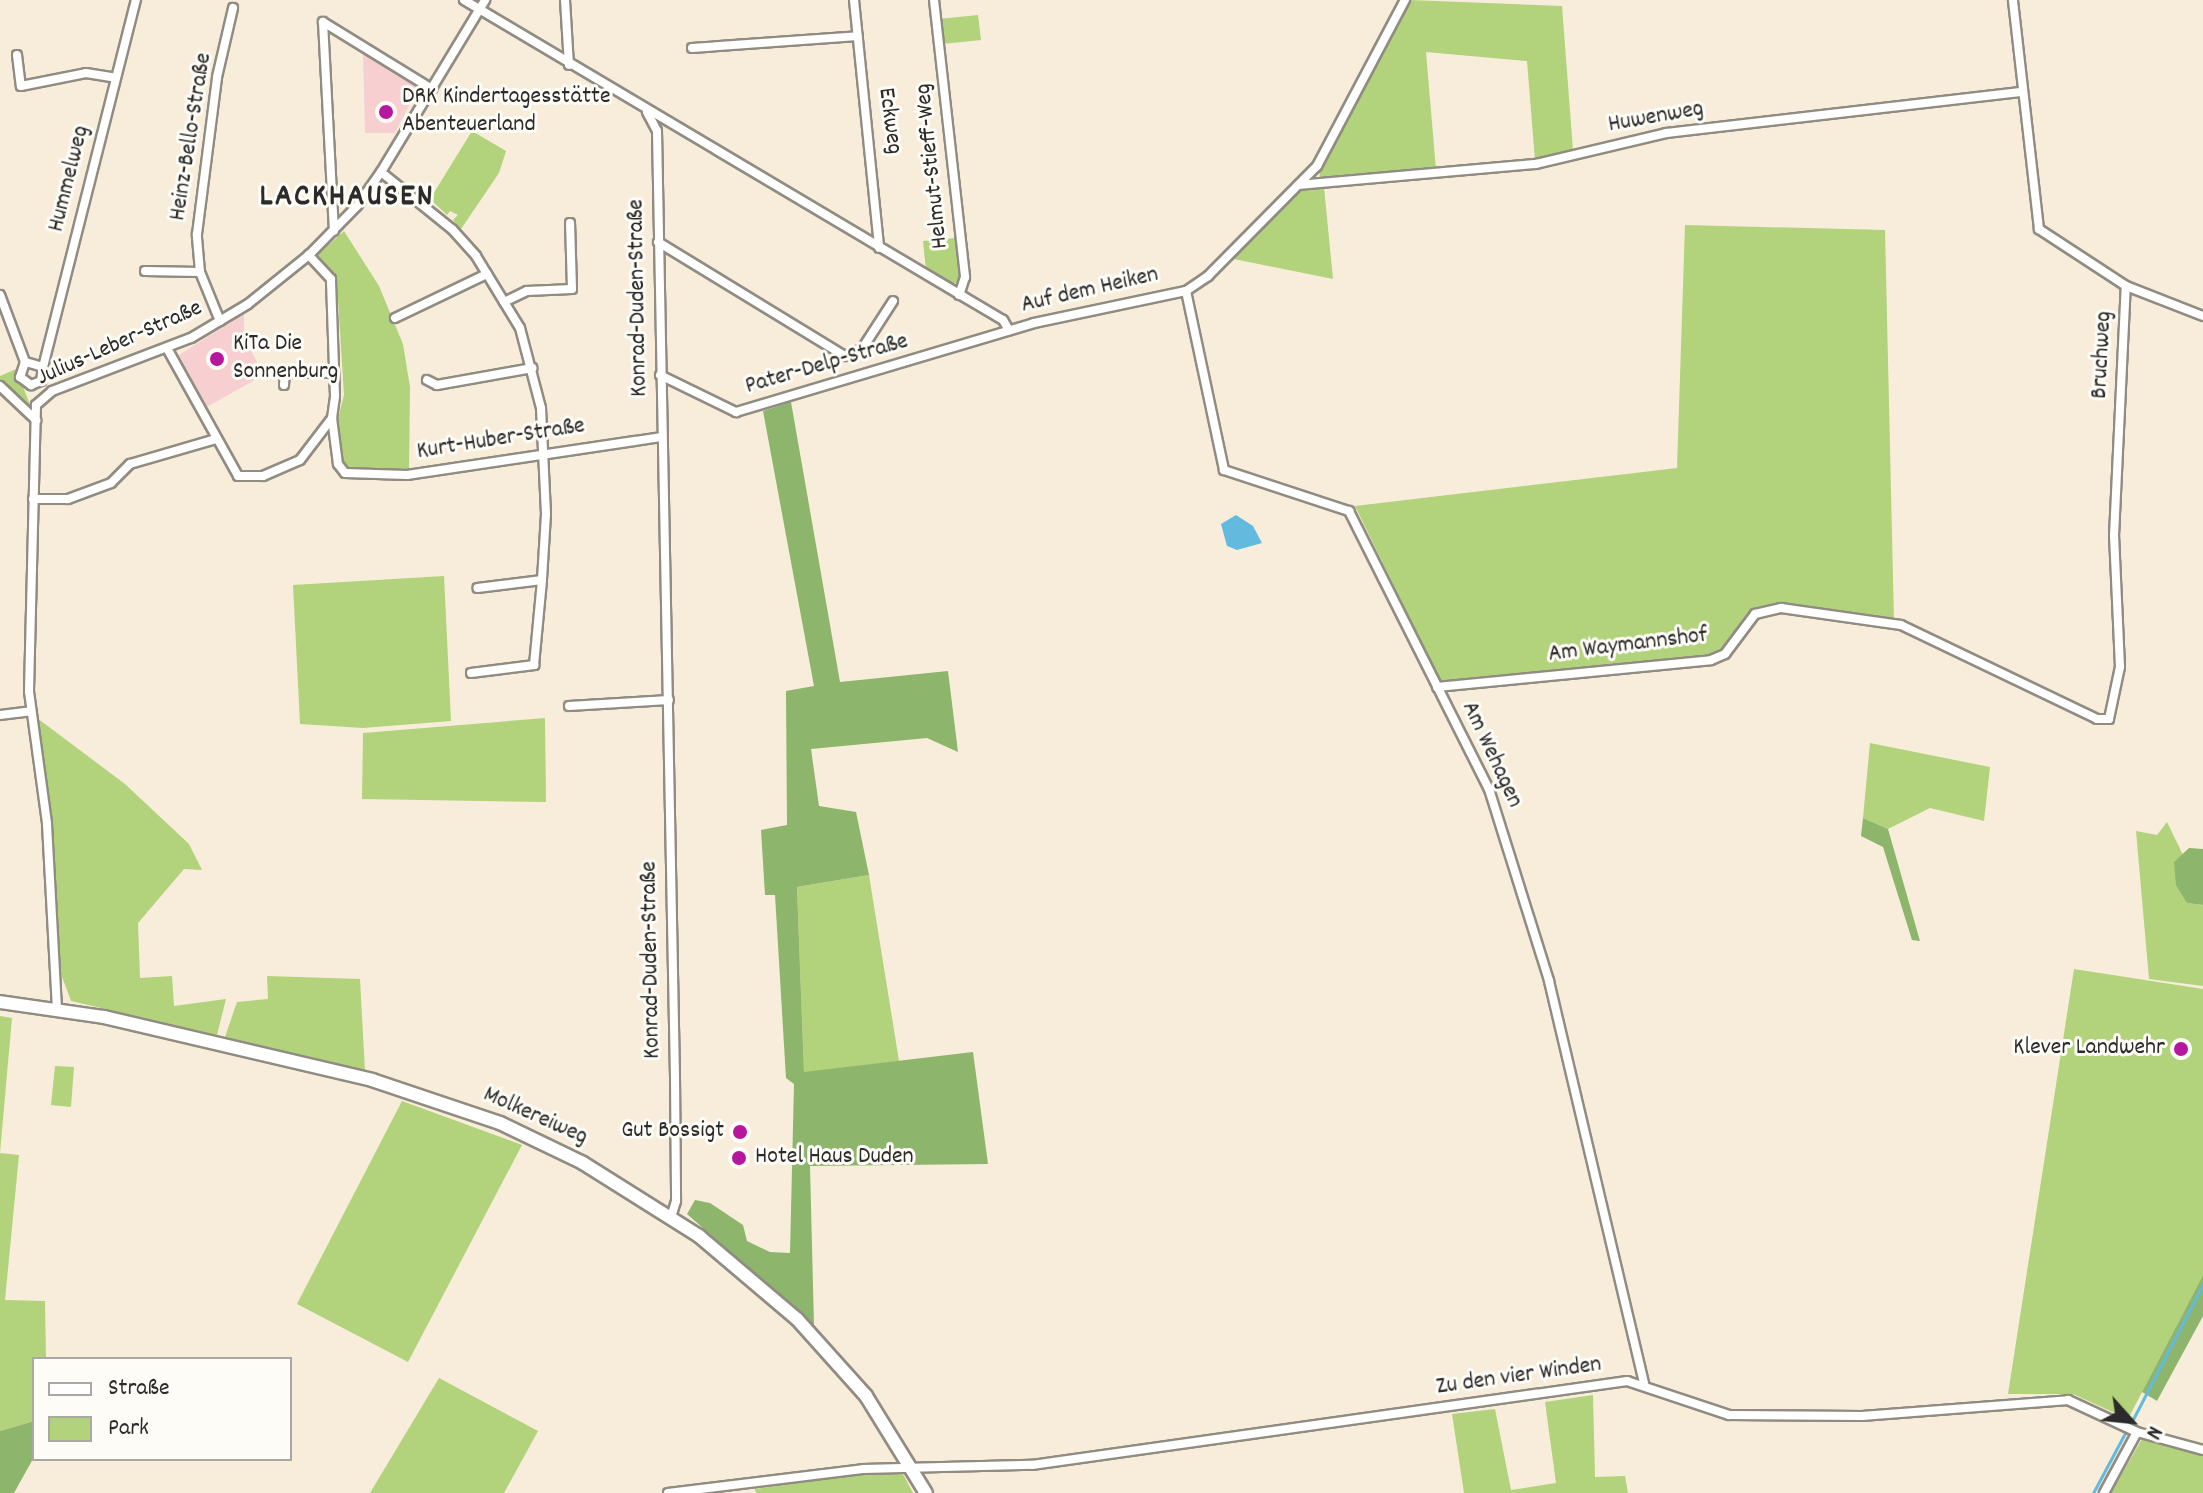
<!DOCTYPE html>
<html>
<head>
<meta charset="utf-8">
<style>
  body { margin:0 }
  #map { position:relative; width:2203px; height:1493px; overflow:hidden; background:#f7edda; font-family:Dekko,sans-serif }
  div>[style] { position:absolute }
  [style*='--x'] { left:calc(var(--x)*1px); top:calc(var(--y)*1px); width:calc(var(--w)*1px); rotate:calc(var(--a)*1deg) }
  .built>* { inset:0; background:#f7cfd1 }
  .green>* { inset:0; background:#b2d37b }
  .forest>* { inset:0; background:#8db56b }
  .water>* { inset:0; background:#62badf }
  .stream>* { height:3px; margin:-1.5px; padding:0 1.5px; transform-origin:1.5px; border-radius:1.5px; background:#62badf }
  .roads { filter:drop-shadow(2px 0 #918c82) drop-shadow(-2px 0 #918c82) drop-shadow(0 2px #918c82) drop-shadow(0 -2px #918c82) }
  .minor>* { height:8px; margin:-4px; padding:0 4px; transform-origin:4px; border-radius:4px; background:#fff }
  .secondary>* { height:12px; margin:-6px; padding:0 6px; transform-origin:6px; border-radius:6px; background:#fff }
  .dots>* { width:22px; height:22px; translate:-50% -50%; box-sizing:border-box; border:4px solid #fdfcf7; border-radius:50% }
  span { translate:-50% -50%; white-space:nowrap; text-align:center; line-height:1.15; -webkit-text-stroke:6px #fdfcf7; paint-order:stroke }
  .poi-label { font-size:24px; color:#2b2b2b }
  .left { translate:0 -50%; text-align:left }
  .right { translate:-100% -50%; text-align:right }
  .street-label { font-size:24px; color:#2b2b2b }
  .district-label { font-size:32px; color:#2b2b2b; font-weight:700; letter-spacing:2px }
  .legend { position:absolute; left:32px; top:1357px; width:260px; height:104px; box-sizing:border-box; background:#fdfcf7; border:2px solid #a9a8a5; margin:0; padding:10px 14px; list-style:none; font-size:24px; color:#2b2b2b }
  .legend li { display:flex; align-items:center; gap:16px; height:40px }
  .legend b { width:40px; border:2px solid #a9a8a5 }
  .north { position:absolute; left:2091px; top:1381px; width:80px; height:80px; -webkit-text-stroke:6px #fdfcf7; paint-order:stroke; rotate:117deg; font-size:22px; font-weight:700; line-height:32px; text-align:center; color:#2b2b2b }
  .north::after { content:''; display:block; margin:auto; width:28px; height:36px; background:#2b2b2b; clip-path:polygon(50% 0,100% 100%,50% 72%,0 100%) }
</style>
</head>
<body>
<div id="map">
  <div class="built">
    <div style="clip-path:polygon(363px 51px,419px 86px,395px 133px,365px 133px)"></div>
    <div style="clip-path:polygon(244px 314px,244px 338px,258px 364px,253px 381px,205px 408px,179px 355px)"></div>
  </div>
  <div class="green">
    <div style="clip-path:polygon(1409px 0,1562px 6px,1573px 150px,1535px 160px,1527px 61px,1426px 52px,1436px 170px,1320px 181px,1319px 168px)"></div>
    <div style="clip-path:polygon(978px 15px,981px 40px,942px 44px,939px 19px)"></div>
    <div style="clip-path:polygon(472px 131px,506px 151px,499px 173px,461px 229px,453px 220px,458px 215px,450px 211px,447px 215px,430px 199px)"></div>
    <div style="clip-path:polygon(1324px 187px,1333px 279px,1229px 258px,1297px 190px)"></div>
    <div style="clip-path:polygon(1685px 225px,1885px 230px,1894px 621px,1765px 606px,1752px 612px,1724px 651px,1711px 658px,1441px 683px,1355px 506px,1677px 468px)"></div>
    <div style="clip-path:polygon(344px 231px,379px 286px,403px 344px,410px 387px,409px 472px,349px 469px,340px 459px,336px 426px,344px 395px,337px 284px,317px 255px)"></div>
    <div style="clip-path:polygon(956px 238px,960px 275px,957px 283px,949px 283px,926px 270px,923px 241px)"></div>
    <div style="clip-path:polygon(16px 369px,31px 407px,26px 409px,0 381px,0 376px)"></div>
    <div style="clip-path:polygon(444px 576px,451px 721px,363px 728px,300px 724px,293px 585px)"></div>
    <div style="clip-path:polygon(37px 718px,125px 784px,189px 844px,202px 870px,184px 869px,138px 923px,140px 978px,172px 976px,174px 1006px,226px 999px,217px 1035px,71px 1001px,61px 974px,53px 837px)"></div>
    <div style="clip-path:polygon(545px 718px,546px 802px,362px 799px,363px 733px)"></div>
    <div style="clip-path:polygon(1870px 743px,1990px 767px,1984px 821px,1930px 808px,1888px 829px,1863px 818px)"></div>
    <div style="clip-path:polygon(2167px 822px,2183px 855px,2174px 862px,2187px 903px,2203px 905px,2203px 986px,2149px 979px,2136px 831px,2157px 835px)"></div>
    <div style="clip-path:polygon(869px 875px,899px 1061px,804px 1073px,797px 887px)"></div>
    <div style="clip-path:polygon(2074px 969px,2203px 989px,2203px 1275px,2128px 1419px,2073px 1394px,2008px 1394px)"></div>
    <div style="clip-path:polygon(267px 976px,360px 979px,365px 1071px,225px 1037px,237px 1002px,268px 999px)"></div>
    <div style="clip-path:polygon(0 1016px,12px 1018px,0 1153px,19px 1155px,5px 1300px,45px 1301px,46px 1359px,34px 1359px,34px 1421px,0 1431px)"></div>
    <div style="clip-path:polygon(55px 1066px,74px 1067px,71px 1107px,51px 1105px)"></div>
    <div style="clip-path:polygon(402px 1101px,522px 1145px,408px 1362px,297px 1304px)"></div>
    <div style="clip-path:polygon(439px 1378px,538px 1431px,504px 1493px,370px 1493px)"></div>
    <div style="clip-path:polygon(1593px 1395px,1595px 1477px,1625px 1476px,1628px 1493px,1464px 1493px,1452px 1414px,1495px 1409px,1511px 1490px,1556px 1483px,1545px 1402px)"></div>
    <div style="clip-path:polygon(2142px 1439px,2203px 1456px,2203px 1493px,2111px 1493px)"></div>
    <div style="clip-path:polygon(860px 1473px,903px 1474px,913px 1493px,756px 1493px,755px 1489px)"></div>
  </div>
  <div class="forest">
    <div style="clip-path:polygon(791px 402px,840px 682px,948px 671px,958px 752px,927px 738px,811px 749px,819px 806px,856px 812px,869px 875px,797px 887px,804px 1072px,973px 1052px,988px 1164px,810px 1166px,814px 1326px,687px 1214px,695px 1200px,710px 1203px,743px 1225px,747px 1241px,770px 1252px,790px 1253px,794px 1084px,786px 1078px,775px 895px,765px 895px,761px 830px,787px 825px,786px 691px,814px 686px,763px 411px)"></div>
    <div style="clip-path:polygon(1863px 818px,1888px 829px,1920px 941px,1912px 940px,1883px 847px,1861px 836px)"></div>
    <div style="clip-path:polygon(2189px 848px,2203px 849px,2203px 905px,2187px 903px,2176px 885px,2174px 862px)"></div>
    <div style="clip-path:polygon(2203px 1275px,2203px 1316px,2157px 1401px,2142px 1392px)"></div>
    <div style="clip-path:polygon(34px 1421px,34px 1457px,14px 1493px,0 1493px,0 1431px)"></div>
  </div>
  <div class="water">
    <div style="clip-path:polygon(1236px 515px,1253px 526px,1262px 543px,1237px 550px,1227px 546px,1221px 524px)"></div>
  </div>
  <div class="stream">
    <div style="--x:2131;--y:1423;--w:157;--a:-62.6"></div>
    <div style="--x:2093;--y:1493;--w:68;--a:-61.9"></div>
  </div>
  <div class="roads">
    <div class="minor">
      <div style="--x:464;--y:0;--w:627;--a:30.7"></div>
      <div style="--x:1003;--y:320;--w:12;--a:59"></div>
      <div style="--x:565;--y:0;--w:65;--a:86.5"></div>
      <div style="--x:854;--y:0;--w:249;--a:84.2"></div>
      <div style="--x:934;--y:0;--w:279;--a:83.6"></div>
      <div style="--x:965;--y:277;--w:19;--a:108"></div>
      <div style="--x:323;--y:22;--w:209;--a:87"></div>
      <div style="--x:323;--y:22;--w:128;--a:31.6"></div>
      <div style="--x:692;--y:48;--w:166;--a:-4.1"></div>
      <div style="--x:17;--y:55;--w:31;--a:83"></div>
      <div style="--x:21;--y:86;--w:66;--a:-11.3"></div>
      <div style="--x:86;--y:73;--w:30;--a:9"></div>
      <div style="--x:647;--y:112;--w:21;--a:62"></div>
      <div style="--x:657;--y:131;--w:946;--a:88.91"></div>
      <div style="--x:675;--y:1077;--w:124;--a:89.5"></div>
      <div style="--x:676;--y:1201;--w:17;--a:107"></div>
      <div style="--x:381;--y:172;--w:91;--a:38.8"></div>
      <div style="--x:452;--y:229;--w:36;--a:48"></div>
      <div style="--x:476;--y:256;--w:84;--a:58.6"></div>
      <div style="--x:520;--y:328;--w:83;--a:75.3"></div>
      <div style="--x:541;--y:408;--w:106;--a:87.3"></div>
      <div style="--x:546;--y:514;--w:66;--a:93.5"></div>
      <div style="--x:1299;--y:185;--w:238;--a:-5.1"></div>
      <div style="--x:1536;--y:164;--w:134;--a:-13.4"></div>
      <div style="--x:1666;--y:133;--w:357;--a:-6.6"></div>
      <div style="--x:658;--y:242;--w:219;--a:31.4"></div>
      <div style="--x:845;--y:356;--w:18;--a:-22"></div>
      <div style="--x:862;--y:349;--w:57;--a:-57.1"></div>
      <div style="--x:145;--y:271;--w:55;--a:1"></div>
      <div style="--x:2126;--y:286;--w:83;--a:21.3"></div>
      <div style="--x:1186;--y:291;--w:183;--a:78"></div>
      <div style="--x:1224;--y:470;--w:132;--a:18.2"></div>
      <div style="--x:1349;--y:511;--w:311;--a:63.3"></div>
      <div style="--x:1489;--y:789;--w:201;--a:72.6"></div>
      <div style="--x:1549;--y:981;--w:413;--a:76.7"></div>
      <div style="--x:0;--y:295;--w:72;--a:69.5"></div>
      <div style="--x:25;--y:362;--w:16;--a:108"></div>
      <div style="--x:20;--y:377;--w:14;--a:36"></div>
      <div style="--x:31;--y:385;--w:11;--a:-22"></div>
      <div style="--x:41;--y:381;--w:14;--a:-82"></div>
      <div style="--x:43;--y:367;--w:19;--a:-164"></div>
      <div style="--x:504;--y:302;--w:25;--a:-26"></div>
      <div style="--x:527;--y:291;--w:45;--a:-2.5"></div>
      <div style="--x:572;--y:289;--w:66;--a:-91.7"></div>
      <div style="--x:395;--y:318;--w:102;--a:-25.6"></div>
      <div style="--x:220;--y:321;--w:53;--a:-112.2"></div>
      <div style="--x:200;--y:272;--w:38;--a:-95"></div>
      <div style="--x:197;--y:234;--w:158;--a:-82.7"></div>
      <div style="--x:217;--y:77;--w:71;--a:-76.9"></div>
      <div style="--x:168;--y:350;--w:144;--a:60.9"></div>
      <div style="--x:238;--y:476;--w:25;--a:0"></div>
      <div style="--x:263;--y:476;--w:40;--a:-23.4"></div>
      <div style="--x:300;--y:460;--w:53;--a:-52.7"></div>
      <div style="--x:332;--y:418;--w:22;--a:-82"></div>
      <div style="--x:335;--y:396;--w:117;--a:-92"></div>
      <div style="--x:331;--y:279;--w:33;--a:-133"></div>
      <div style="--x:43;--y:367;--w:379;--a:-75.8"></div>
      <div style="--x:660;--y:375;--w:85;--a:26"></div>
      <div style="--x:736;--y:412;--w:311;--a:-16.6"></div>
      <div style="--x:1034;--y:323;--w:155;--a:-11.9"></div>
      <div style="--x:1186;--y:291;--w:27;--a:-34"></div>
      <div style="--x:1208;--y:276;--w:155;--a:-45.3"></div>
      <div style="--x:1317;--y:166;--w:188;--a:-62.1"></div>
      <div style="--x:427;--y:380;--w:11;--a:27"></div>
      <div style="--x:437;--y:385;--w:97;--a:-10.1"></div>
      <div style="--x:284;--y:385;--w:13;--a:-86"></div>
      <div style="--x:285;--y:372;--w:49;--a:1.2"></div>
      <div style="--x:0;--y:386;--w:50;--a:43.4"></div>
      <div style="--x:332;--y:418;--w:46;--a:82.6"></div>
      <div style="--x:338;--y:464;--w:11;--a:52"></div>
      <div style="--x:345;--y:473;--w:62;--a:1.8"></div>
      <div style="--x:407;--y:475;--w:258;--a:-8.5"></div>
      <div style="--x:33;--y:499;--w:35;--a:0"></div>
      <div style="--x:68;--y:499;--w:46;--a:-20.4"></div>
      <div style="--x:111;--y:483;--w:27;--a:-45"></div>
      <div style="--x:130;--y:464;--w:90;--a:-16.2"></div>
      <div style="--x:471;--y:673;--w:64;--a:-7.2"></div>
      <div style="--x:534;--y:665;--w:85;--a:-84.6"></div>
      <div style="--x:542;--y:580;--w:65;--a:173"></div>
      <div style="--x:1437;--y:687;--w:275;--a:-5.6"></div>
      <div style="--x:1711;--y:660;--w:15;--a:-23"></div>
      <div style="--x:1725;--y:654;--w:50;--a:-53.1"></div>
      <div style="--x:1755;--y:614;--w:27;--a:-13"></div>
      <div style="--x:1781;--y:608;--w:121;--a:8.1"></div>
      <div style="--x:1901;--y:625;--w:217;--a:25.6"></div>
      <div style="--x:2097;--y:719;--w:12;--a:0"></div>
      <div style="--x:2109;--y:719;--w:53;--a:-78.1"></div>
      <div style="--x:2120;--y:667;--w:131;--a:-92.6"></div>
      <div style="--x:2114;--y:536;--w:250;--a:-87.3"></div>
      <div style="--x:2126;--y:286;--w:104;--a:-146.8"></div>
      <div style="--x:2039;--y:229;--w:230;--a:-96.5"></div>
      <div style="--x:569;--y:706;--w:100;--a:-3.4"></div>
      <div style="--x:0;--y:715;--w:31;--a:-7"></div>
      <div style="--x:57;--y:1009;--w:186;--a:-93.1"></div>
      <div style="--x:47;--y:823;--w:133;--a:-97.8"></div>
      <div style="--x:29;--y:691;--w:286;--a:-88.6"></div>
      <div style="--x:36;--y:405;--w:21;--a:-41"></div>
      <div style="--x:52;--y:391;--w:149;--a:-20.9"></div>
      <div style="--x:191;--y:338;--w:66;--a:-30.8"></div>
      <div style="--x:248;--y:304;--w:78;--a:-38.8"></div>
      <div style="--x:309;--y:255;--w:69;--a:-45.6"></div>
      <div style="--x:357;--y:206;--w:42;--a:-54.8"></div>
      <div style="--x:381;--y:172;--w:201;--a:-58.8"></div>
      <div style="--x:668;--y:1493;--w:196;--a:-7"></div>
      <div style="--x:863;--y:1469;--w:169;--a:-1.4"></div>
      <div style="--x:1032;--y:1465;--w:601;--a:-8.04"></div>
      <div style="--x:1627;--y:1381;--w:108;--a:18.4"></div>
      <div style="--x:1729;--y:1415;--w:133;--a:0.4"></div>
      <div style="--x:1862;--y:1416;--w:207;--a:-4.4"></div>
      <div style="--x:2068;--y:1400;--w:76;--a:24.9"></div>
      <div style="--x:2137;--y:1432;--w:68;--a:15.3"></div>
      <div style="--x:2104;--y:1493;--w:69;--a:-61.6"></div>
    </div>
    <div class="secondary">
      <div style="--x:0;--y:1002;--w:105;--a:8.2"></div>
      <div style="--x:104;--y:1017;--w:275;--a:13.2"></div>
      <div style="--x:372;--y:1080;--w:135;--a:18.6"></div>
      <div style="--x:500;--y:1123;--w:92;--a:25.7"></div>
      <div style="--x:583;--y:1163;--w:137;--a:32.2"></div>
      <div style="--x:699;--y:1236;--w:128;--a:40.3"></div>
      <div style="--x:797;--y:1319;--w:103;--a:48.1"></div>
      <div style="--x:866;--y:1396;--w:114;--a:58.3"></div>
    </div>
  </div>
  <div class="dots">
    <div style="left:386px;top:112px;background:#b5179e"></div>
    <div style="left:217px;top:359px;background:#b5179e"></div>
    <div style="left:2181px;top:1049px;background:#b5179e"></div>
    <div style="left:740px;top:1132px;background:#b5179e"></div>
    <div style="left:739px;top:1158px;background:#b5179e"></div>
  </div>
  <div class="poi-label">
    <span class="left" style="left:402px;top:112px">DRK Kindertagesstätte<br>Abenteuerland</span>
    <span class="left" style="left:233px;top:359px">KiTa Die<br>Sonnenburg</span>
    <span class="right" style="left:2165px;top:1049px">Klever Landwehr</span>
    <span class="right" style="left:724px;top:1132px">Gut Bossigt</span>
    <span class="left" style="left:755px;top:1158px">Hotel Haus Duden</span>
  </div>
  <div class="street-label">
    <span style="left:1656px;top:118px;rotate:-10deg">Huwenweg</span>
    <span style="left:889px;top:121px;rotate:82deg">Eckweg</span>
    <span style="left:192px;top:137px;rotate:-81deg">Heinz-Bello-Straße</span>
    <span style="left:933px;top:166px;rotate:-96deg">Helmut-Stieff-Weg</span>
    <span style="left:70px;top:179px;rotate:-76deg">Hummelweg</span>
    <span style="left:1090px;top:291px;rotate:-13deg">Auf dem Heiken</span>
    <span style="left:639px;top:298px;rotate:-91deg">Konrad-Duden-Straße</span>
    <span style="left:120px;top:344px;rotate:-24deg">Julius-Leber-Straße</span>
    <span style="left:2103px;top:355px;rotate:-87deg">Bruchweg</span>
    <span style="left:827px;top:365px;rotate:-16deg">Pater-Delp-Straße</span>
    <span style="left:501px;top:440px;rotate:-9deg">Kurt-Huber-Straße</span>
    <span style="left:1628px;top:646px;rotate:-7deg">Am Waymannshof</span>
    <span style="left:1491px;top:755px;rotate:65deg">Am Wehagen</span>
    <span style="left:652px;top:960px;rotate:-91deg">Konrad-Duden-Straße</span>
    <span style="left:535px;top:1117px;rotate:24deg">Molkereiweg</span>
    <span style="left:1519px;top:1377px;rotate:-8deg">Zu den vier Winden</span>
  </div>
  <div class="district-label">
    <span style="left:347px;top:198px">LACKHAUSEN</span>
  </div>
  <ul class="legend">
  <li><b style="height:10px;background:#fff"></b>Straße</li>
  <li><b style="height:22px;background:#b2d37b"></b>Park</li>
  </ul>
  <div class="north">N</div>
</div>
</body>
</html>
